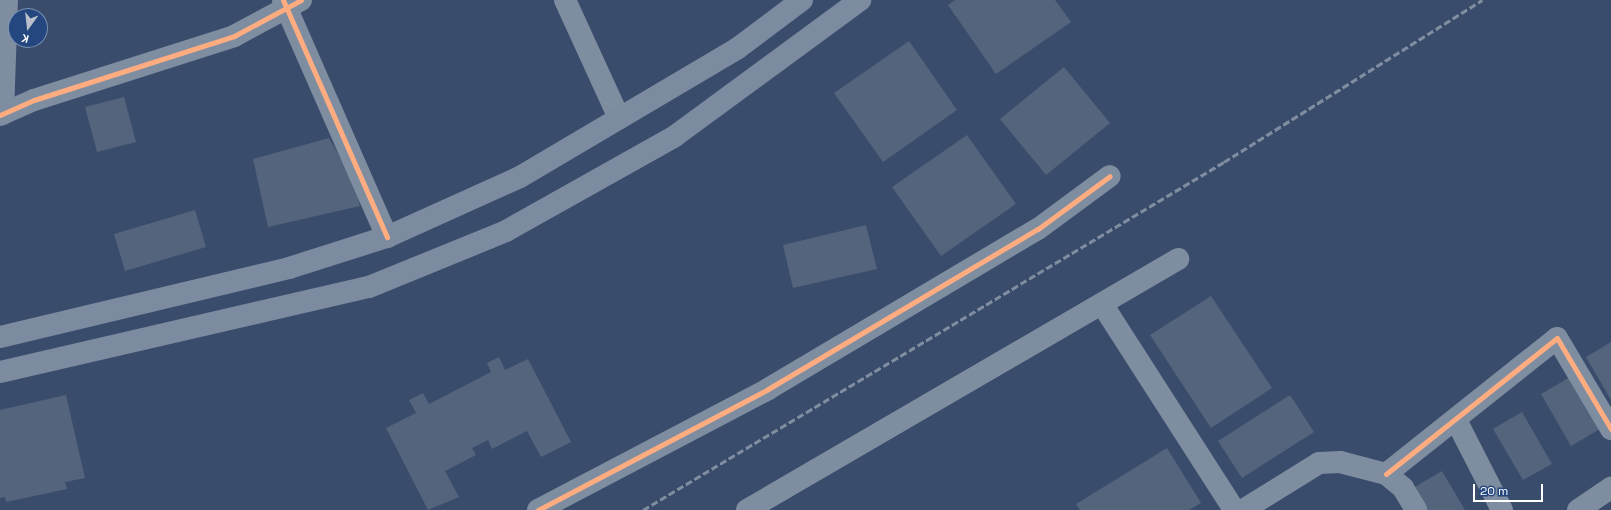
<!DOCTYPE html>
<html>
<head>
<meta charset="utf-8">
<style>
  body { margin:0 }
  #map { position:relative; width:1611px; height:510px; overflow:hidden; background:#394c6b; font-family:"Space Grotesk",sans-serif }
  div>[style] { position:absolute }
  [style*='--x'] { left:calc(var(--x)*1px); top:calc(var(--y)*1px); width:calc(var(--w)*1px); rotate:calc(var(--a)*1deg) }
  .building>* { inset:0; background:#54647d }
  .street>* { height:22px; margin:-11px; padding:0 11px; transform-origin:11px; border-radius:11px; background:#7f8da1 }
  .primary>* { height:22px; margin:-11px; padding:0 11px; transform-origin:11px; border-radius:11px; background:#7d8ba0 }
  .rail>* { height:3px; margin-top:-1.5px; transform-origin:0; background:repeating-linear-gradient(90deg,#808da1 0 7px,transparent 0 10px) }
  .cycleway>* { height:5px; margin:-2.5px; padding:0 2.5px; transform-origin:2.5px; border-radius:2.5px; background:#ffac80 }
  span { translate:-50% -50%; white-space:nowrap; text-align:center; line-height:1.15; -webkit-text-stroke:3px #25477f; paint-order:stroke }
  .north { position:absolute; left:8px; top:8px; width:40px; height:40px; box-sizing:border-box; background:#25477f; border:1px solid #7c91b2; border-radius:50%; rotate:195deg; font-size:11px; font-weight:700; line-height:16px; text-align:center; color:#fff }
  .north::after { content:''; display:block; margin:auto; width:14px; height:18px; background:#bac0cb; clip-path:polygon(50% 0,100% 100%,50% 72%,0 100%) }
  .scale { position:absolute; left:1473px; top:484px; width:70px; height:18px; box-sizing:border-box; border:2px solid #fff; border-top:0; padding-left:5px; font-size:12px; line-height:14px; white-space:nowrap; color:#fff; -webkit-text-stroke:3px #25477f; paint-order:stroke }
</style>
</head>
<body>
<div id="map">
  <div class="building">
    <div style="clip-path:polygon(955px 0,1055px 0,1071px 22px,996px 74px,948px 5px)"></div>
    <div style="clip-path:polygon(909px 41px,957px 110px,883px 162px,834px 93px)"></div>
    <div style="clip-path:polygon(1064px 67px,1110px 123px,1046px 175px,1000px 119px)"></div>
    <div style="clip-path:polygon(124px 97px,136px 142px,97px 152px,85px 107px)"></div>
    <div style="clip-path:polygon(967px 135px,1016px 204px,941px 256px,892px 187px)"></div>
    <div style="clip-path:polygon(329px 138px,354px 181px,360px 206px,268px 227px,253px 159px)"></div>
    <div style="clip-path:polygon(195px 210px,206px 247px,125px 271px,114px 234px)"></div>
    <div style="clip-path:polygon(866px 225px,877px 269px,793px 288px,783px 245px)"></div>
    <div style="clip-path:polygon(1211px 296px,1272px 388px,1211px 428px,1150px 335px)"></div>
    <div style="clip-path:polygon(1611px 342px,1611px 400px,1586px 357px)"></div>
    <div style="clip-path:polygon(499px 357px,505px 370px,528px 359px,571px 442px,541px 457px,527px 431px,492px 449px,488px 440px,472px 448px,476px 455px,445px 471px,459px 497px,428px 510px,386px 428px,416px 413px,409px 400px,423px 393px,429px 404px,491px 372px,487px 363px)"></div>
    <div style="clip-path:polygon(1570px 377px,1600px 429px,1571px 446px,1541px 394px)"></div>
    <div style="clip-path:polygon(66px 395px,85px 478px,65px 482px,67px 489px,6px 502px,5px 497px,0 498px,0 410px)"></div>
    <div style="clip-path:polygon(1290px 395px,1314px 432px,1242px 478px,1218px 441px)"></div>
    <div style="clip-path:polygon(1522px 412px,1552px 464px,1523px 480px,1493px 429px)"></div>
    <div style="clip-path:polygon(1167px 448px,1201px 503px,1189px 510px,1080px 510px,1076px 504px)"></div>
    <div style="clip-path:polygon(1442px 471px,1465px 510px,1426px 510px,1413px 488px)"></div>
  </div>
  <div class="street">
    <div style="--x:283;--y:0;--w:259;--a:66.3"></div>
    <div style="--x:565;--y:0;--w:130;--a:65.4"></div>
    <div style="--x:3;--y:114;--w:114;--a:-88"></div>
    <div style="--x:0;--y:115;--w:37;--a:-24"></div>
    <div style="--x:34;--y:100;--w:210;--a:-17.7"></div>
    <div style="--x:234;--y:36;--w:76;--a:-28.2"></div>
    <div style="--x:1102;--y:304;--w:245;--a:57.3"></div>
    <div style="--x:1456;--y:420;--w:101;--a:62.9"></div>
    <div style="--x:1386;--y:474;--w:218;--a:-38.5"></div>
    <div style="--x:1557;--y:338;--w:106;--a:59.3"></div>
    <div style="--x:538;--y:510;--w:260;--a:-27.7"></div>
    <div style="--x:768;--y:389;--w:314;--a:-30.7"></div>
    <div style="--x:1038;--y:229;--w:89;--a:-36.4"></div>
    <div style="--x:747;--y:510;--w:499;--a:-30.2"></div>
    <div style="--x:1243;--y:510;--w:89;--a:-31.7"></div>
    <div style="--x:1319;--y:463;--w:21;--a:-3"></div>
    <div style="--x:1340;--y:462;--w:48;--a:14.6"></div>
    <div style="--x:1386;--y:474;--w:22;--a:39"></div>
    <div style="--x:1403;--y:488;--w:26;--a:59"></div>
    <div style="--x:1578;--y:510;--w:40;--a:-34"></div>
  </div>
  <div class="primary">
    <div style="--x:0;--y:337;--w:297;--a:-13.4"></div>
    <div style="--x:289;--y:268;--w:103;--a:-17.6"></div>
    <div style="--x:387;--y:237;--w:146;--a:-24.3"></div>
    <div style="--x:520;--y:177;--w:253;--a:-30.6"></div>
    <div style="--x:738;--y:48;--w:80;--a:-36.9"></div>
    <div style="--x:0;--y:372;--w:379;--a:-13"></div>
    <div style="--x:369;--y:287;--w:148;--a:-22.2"></div>
    <div style="--x:506;--y:231;--w:194;--a:-29.3"></div>
    <div style="--x:675;--y:136;--w:230;--a:-36.3"></div>
  </div>
  <div class="rail">
    <div style="--x:643;--y:510;--w:677;--a:-30.92"></div>
    <div style="--x:1224;--y:162;--w:305;--a:-32.1"></div>
  </div>
  <div class="cycleway">
    <div style="--x:283;--y:0;--w:259;--a:66.3"></div>
    <div style="--x:0;--y:115;--w:37;--a:-24"></div>
    <div style="--x:34;--y:100;--w:210;--a:-17.7"></div>
    <div style="--x:234;--y:36;--w:76;--a:-28.2"></div>
    <div style="--x:1386;--y:474;--w:218;--a:-38.5"></div>
    <div style="--x:1557;--y:338;--w:106;--a:59.3"></div>
    <div style="--x:538;--y:510;--w:260;--a:-27.7"></div>
    <div style="--x:768;--y:389;--w:314;--a:-30.7"></div>
    <div style="--x:1038;--y:229;--w:89;--a:-36.4"></div>
  </div>
  <div class="north">K</div>
  <div class="scale">20 m</div>
</div>
</body>
</html>
